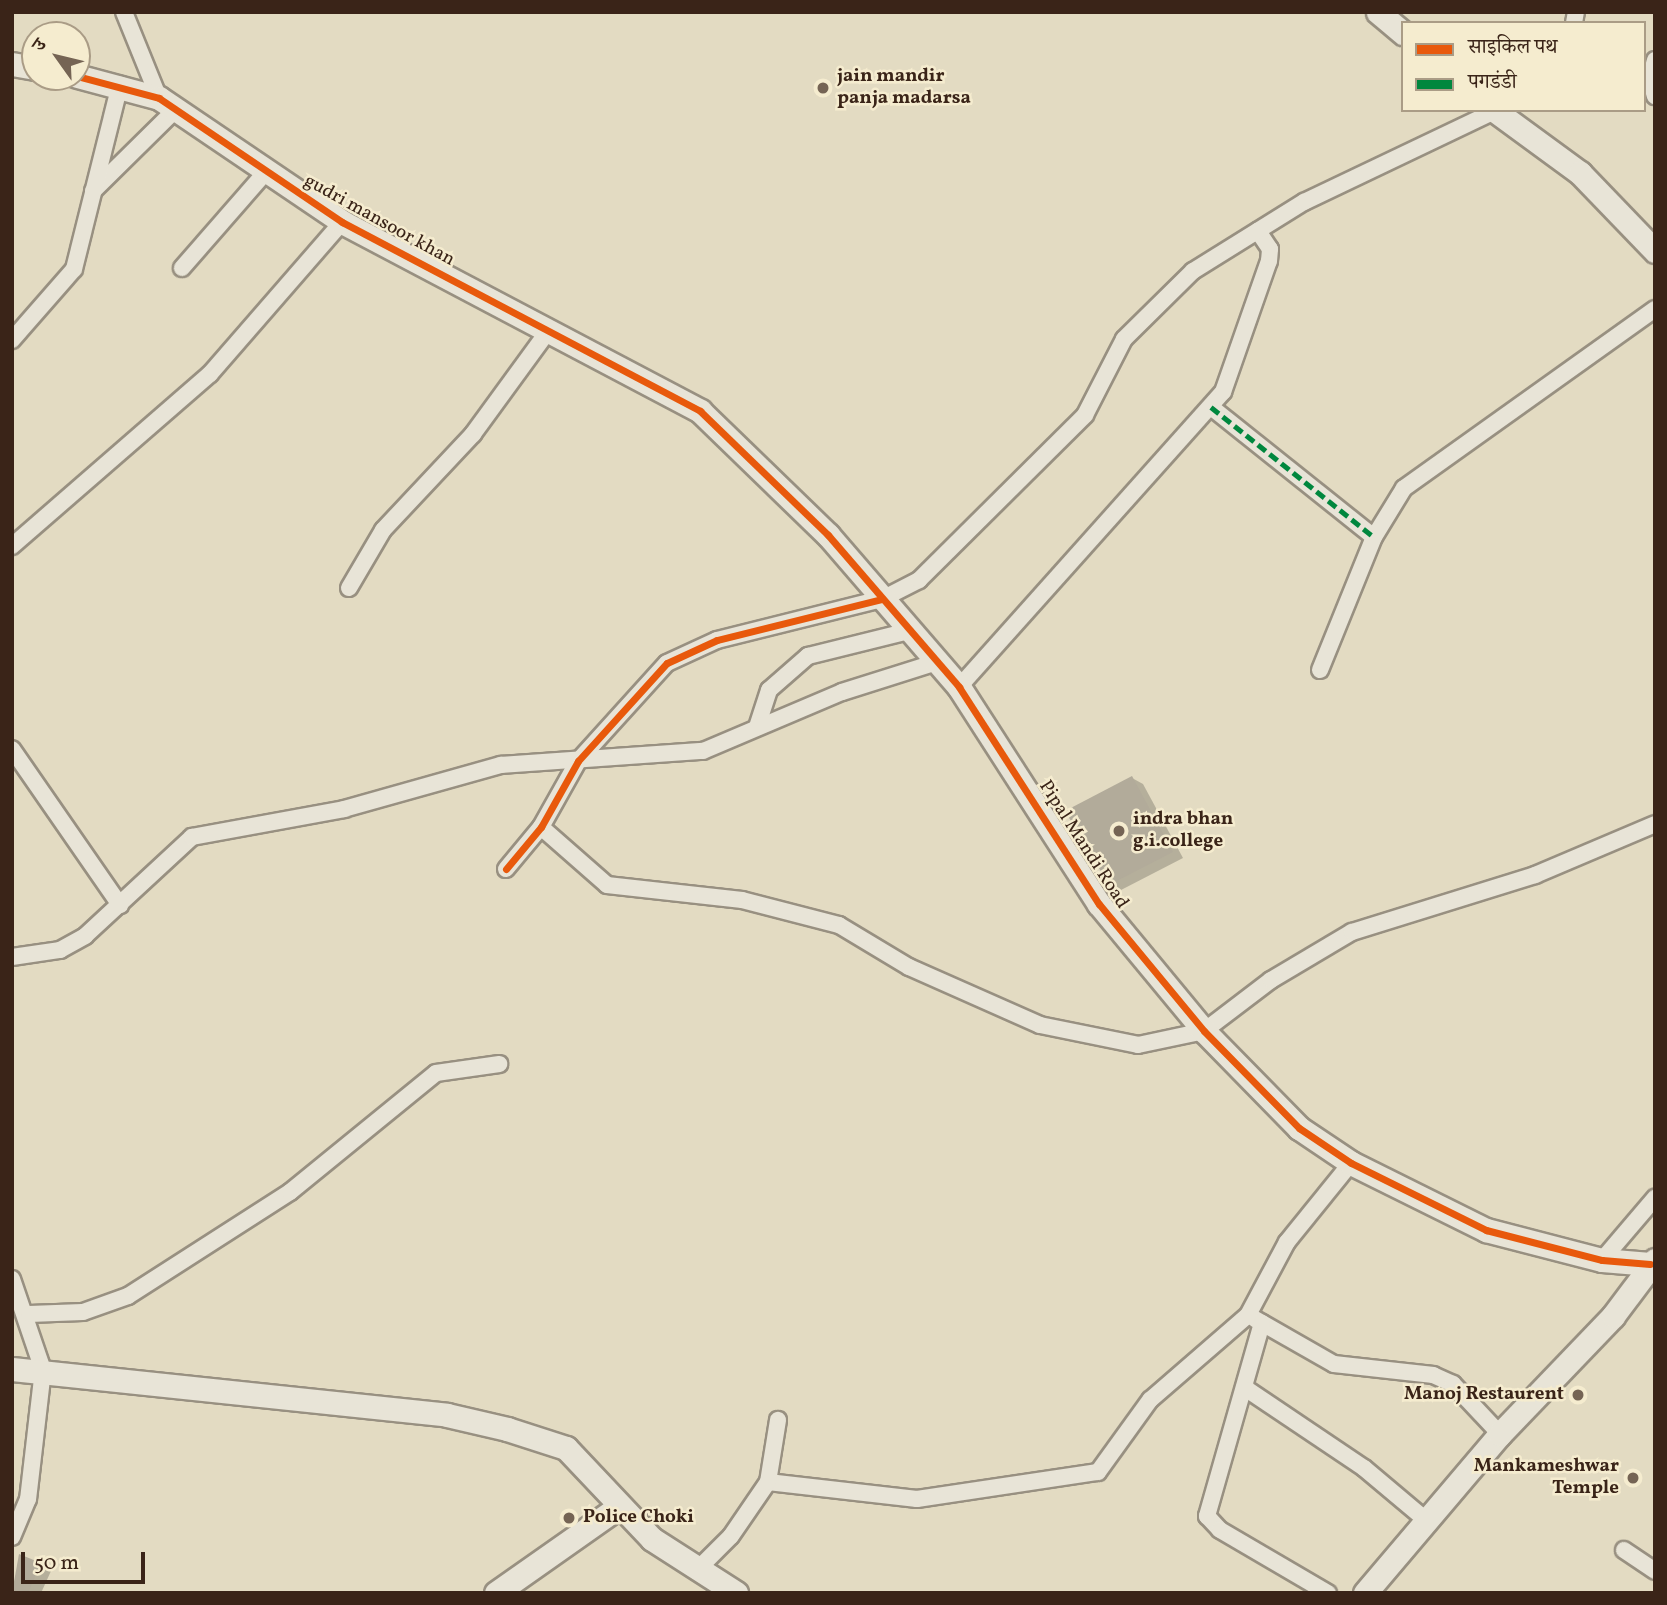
<!DOCTYPE html>
<html>
<head>
<meta charset="utf-8">
<style>
  body { margin:0 }
  #map { position:relative; width:1667px; height:1605px; overflow:hidden; background:#e3dbc2; font-family:Vollkorn,"Noto Serif Devanagari",serif }
  div>[style] { position:absolute }
  [style*='--x'] { left:calc(var(--x)*1px); top:calc(var(--y)*1px); width:calc(var(--w)*1px); rotate:calc(var(--a)*1deg) }
  .shadow>* { inset:0; background:#0003 }
  .building>* { inset:0; background:#b2ab9a }
  .roads { filter:drop-shadow(2px 0 #989081) drop-shadow(-2px 0 #989081) drop-shadow(0 2px #989081) drop-shadow(0 -2px #989081) }
  .street>* { height:16px; margin:-8px; padding:0 8px; transform-origin:8px; border-radius:8px; background:#e8e4d7 }
  .secondary>* { height:23px; margin:-11.5px; padding:0 11.5px; transform-origin:11.5px; border-radius:11.5px; background:#e8e4d7 }
  .quiet>* { height:5px; margin-top:-2.5px; transform-origin:0; background:repeating-linear-gradient(90deg,#00873e 0 10px,transparent 0 15px) }
  .cycleway>* { height:7px; margin:-3.5px; padding:0 3.5px; transform-origin:3.5px; border-radius:3.5px; background:#e8590c }
  .dots>* { width:19px; height:19px; translate:-50% -50%; box-sizing:border-box; border:4px solid #f5eccf; border-radius:50% }
  span { translate:-50% -50%; white-space:nowrap; text-align:center; line-height:1.15; -webkit-text-stroke:5px #f5eccf; paint-order:stroke }
  .poi-label { font-size:19px; color:#3a2418; font-weight:700 }
  .left { translate:0 -50%; text-align:left }
  .right { translate:-100% -50%; text-align:right }
  .street-label { font-size:19px; color:#3a2418 }
  .frame { position:absolute; inset:0; border:14px solid #3a2418; pointer-events:none }
  .legend { position:absolute; left:1401px; top:21px; width:245px; height:91px; box-sizing:border-box; background:#f5eccf; border:2px solid #aa9c86; margin:0; padding:9px 12px; list-style:none; font-size:21px; color:#3a2418 }
  .legend li { display:flex; align-items:center; gap:14px; height:35px }
  .legend b { width:35px; border:2px solid #aa9c86 }
  .north { position:absolute; left:21px; top:21px; width:70px; height:70px; box-sizing:border-box; background:#f5eccf; border:2px solid #aa9c86; border-radius:50%; rotate:304deg; font-size:19px; font-weight:700; line-height:28px; text-align:center; color:#3a2418 }
  .north::after { content:''; display:block; margin:auto; width:24px; height:32px; background:#756454; clip-path:polygon(50% 0,100% 100%,50% 72%,0 100%) }
  .scale { position:absolute; left:21px; top:1552px; width:124px; height:32px; box-sizing:border-box; border:4px solid #3a2418; border-top:0; padding-left:9px; font-size:21px; line-height:24px; white-space:nowrap; color:#3a2418; -webkit-text-stroke:5px #f5eccf; paint-order:stroke }
</style>
</head>
<body>
<div id="map">
  <div class="shadow">
    <div style="clip-path:polygon(1132px 778px,1143px 784px,1183px 858px,1121px 890px,1110px 884px)"></div>
    <div style="clip-path:polygon(20px 1556px,51px 1571px,41px 1593px,12px 1593px)"></div>
  </div>
  <div class="building">
    <div style="clip-path:polygon(1132px 776px,1173px 852px,1109px 885px,1065px 811px)"></div>
    <div style="clip-path:polygon(19px 1554px,41px 1563px,28px 1593px,12px 1593px)"></div>
  </div>
  <div class="roads">
    <div class="street">
      <div style="--x:124;--y:12;--w:93;--a:67.9"></div>
      <div style="--x:1574;--y:23;--w:11;--a:-80"></div>
      <div style="--x:1655;--y:60;--w:20;--a:105"></div>
      <div style="--x:1650;--y:79;--w:18;--a:74"></div>
      <div style="--x:93;--y:191;--w:115;--a:-44.6"></div>
      <div style="--x:182;--y:268;--w:126;--a:-48.9"></div>
      <div style="--x:12;--y:340;--w:94;--a:-48.9"></div>
      <div style="--x:74;--y:269;--w:190;--a:-76"></div>
      <div style="--x:1211;--y:407;--w:208;--a:38.6"></div>
      <div style="--x:12;--y:546;--w:262;--a:-41"></div>
      <div style="--x:210;--y:374;--w:201;--a:-49"></div>
      <div style="--x:349;--y:588;--w:67;--a:-59.6"></div>
      <div style="--x:383;--y:530;--w:132;--a:-46.8"></div>
      <div style="--x:473;--y:434;--w:127;--a:-53.9"></div>
      <div style="--x:1320;--y:670;--w:144;--a:-67.9"></div>
      <div style="--x:1374;--y:537;--w:57;--a:-58.5"></div>
      <div style="--x:1404;--y:488;--w:308;--a:-35.5"></div>
      <div style="--x:959;--y:687;--w:396;--a:-48.2"></div>
      <div style="--x:1223;--y:392;--w:139;--a:-70.7"></div>
      <div style="--x:1269;--y:261;--w:12;--a:-85"></div>
      <div style="--x:1270;--y:249;--w:22;--a:-124"></div>
      <div style="--x:757;--y:727;--w:39;--a:-72"></div>
      <div style="--x:769;--y:690;--w:52;--a:-41.1"></div>
      <div style="--x:808;--y:656;--w:104;--a:-13.9"></div>
      <div style="--x:12;--y:749;--w:190;--a:55.3"></div>
      <div style="--x:541;--y:827;--w:88;--a:41.3"></div>
      <div style="--x:607;--y:885;--w:136;--a:6.3"></div>
      <div style="--x:742;--y:900;--w:100;--a:14.5"></div>
      <div style="--x:839;--y:925;--w:82;--a:31"></div>
      <div style="--x:909;--y:967;--w:143;--a:23.9"></div>
      <div style="--x:1040;--y:1025;--w:100;--a:11.5"></div>
      <div style="--x:1138;--y:1045;--w:67;--a:-12"></div>
      <div style="--x:1204;--y:1031;--w:84;--a:-37.3"></div>
      <div style="--x:1271;--y:980;--w:94;--a:-30.7"></div>
      <div style="--x:1352;--y:932;--w:192;--a:-17.3"></div>
      <div style="--x:1535;--y:875;--w:130;--a:-23"></div>
      <div style="--x:506;--y:869;--w:55;--a:-50.2"></div>
      <div style="--x:541;--y:827;--w:76;--a:-60.7"></div>
      <div style="--x:578;--y:761;--w:132;--a:-47.8"></div>
      <div style="--x:667;--y:663;--w:55;--a:-24.7"></div>
      <div style="--x:717;--y:640;--w:170;--a:-14"></div>
      <div style="--x:882;--y:599;--w:42;--a:-27.2"></div>
      <div style="--x:919;--y:580;--w:234;--a:-44.8"></div>
      <div style="--x:1085;--y:415;--w:85;--a:-62.8"></div>
      <div style="--x:1124;--y:339;--w:97;--a:-44.6"></div>
      <div style="--x:1193;--y:271;--w:131;--a:-31.9"></div>
      <div style="--x:1304;--y:202;--w:214;--a:-25.5"></div>
      <div style="--x:12;--y:957;--w:49;--a:-8.3"></div>
      <div style="--x:60;--y:950;--w:29;--a:-29"></div>
      <div style="--x:85;--y:936;--w:146;--a:-42.8"></div>
      <div style="--x:192;--y:837;--w:155;--a:-10.4"></div>
      <div style="--x:344;--y:809;--w:163;--a:-15.7"></div>
      <div style="--x:501;--y:765;--w:202;--a:-4"></div>
      <div style="--x:703;--y:751;--w:151;--a:-23"></div>
      <div style="--x:842;--y:692;--w:100;--a:-17.5"></div>
      <div style="--x:1602;--y:1260;--w:82;--a:-49.5"></div>
      <div style="--x:12;--y:1279;--w:96;--a:71.2"></div>
      <div style="--x:43;--y:1370;--w:130;--a:96.6"></div>
      <div style="--x:28;--y:1499;--w:41;--a:112.8"></div>
      <div style="--x:29;--y:1314;--w:54;--a:-2.1"></div>
      <div style="--x:83;--y:1312;--w:48;--a:-19.6"></div>
      <div style="--x:128;--y:1296;--w:193;--a:-32.7"></div>
      <div style="--x:290;--y:1192;--w:188;--a:-39.2"></div>
      <div style="--x:436;--y:1073;--w:64;--a:-8.1"></div>
      <div style="--x:1255;--y:1319;--w:91;--a:29.7"></div>
      <div style="--x:1334;--y:1364;--w:100;--a:6.3"></div>
      <div style="--x:1433;--y:1375;--w:22;--a:24"></div>
      <div style="--x:1453;--y:1384;--w:69;--a:46.8"></div>
      <div style="--x:1262;--y:1323;--w:201;--a:105.9"></div>
      <div style="--x:1207;--y:1516;--w:19;--a:47"></div>
      <div style="--x:1220;--y:1530;--w:125;--a:30.3"></div>
      <div style="--x:1248;--y:1390;--w:140;--a:33.9"></div>
      <div style="--x:1364;--y:1468;--w:81;--a:40"></div>
      <div style="--x:768;--y:1482;--w:150;--a:6.5"></div>
      <div style="--x:917;--y:1499;--w:183;--a:-8.5"></div>
      <div style="--x:1098;--y:1472;--w:89;--a:-54.2"></div>
      <div style="--x:1150;--y:1400;--w:130;--a:-40.9"></div>
      <div style="--x:1248;--y:1315;--w:83;--a:-61.9"></div>
      <div style="--x:1287;--y:1242;--w:102;--a:-51"></div>
      <div style="--x:1624;--y:1550;--w:37;--a:34"></div>
      <div style="--x:696;--y:1571;--w:49;--a:-45"></div>
      <div style="--x:731;--y:1536;--w:65;--a:-55.6"></div>
      <div style="--x:768;--y:1482;--w:63;--a:-80.8"></div>
    </div>
    <div class="secondary">
      <div style="--x:1378;--y:12;--w:33;--a:40"></div>
      <div style="--x:12;--y:64;--w:23;--a:10"></div>
      <div style="--x:77;--y:76;--w:85;--a:15"></div>
      <div style="--x:159;--y:98;--w:221;--a:34.1"></div>
      <div style="--x:342;--y:222;--w:405;--a:27.8"></div>
      <div style="--x:700;--y:411;--w:178;--a:44.1"></div>
      <div style="--x:828;--y:535;--w:201;--a:49.2"></div>
      <div style="--x:959;--y:687;--w:258;--a:57.2"></div>
      <div style="--x:1099;--y:904;--w:165;--a:50.4"></div>
      <div style="--x:1204;--y:1031;--w:136;--a:45.6"></div>
      <div style="--x:1299;--y:1128;--w:63;--a:33.9"></div>
      <div style="--x:1351;--y:1163;--w:151;--a:26.4"></div>
      <div style="--x:1486;--y:1230;--w:120;--a:14.5"></div>
      <div style="--x:1602;--y:1260;--w:48;--a:4.8"></div>
      <div style="--x:1494;--y:110;--w:107;--a:36.2"></div>
      <div style="--x:1580;--y:173;--w:108;--a:46.1"></div>
      <div style="--x:12;--y:1369;--w:437;--a:6"></div>
      <div style="--x:447;--y:1415;--w:62;--a:13.1"></div>
      <div style="--x:507;--y:1429;--w:62;--a:17.9"></div>
      <div style="--x:566;--y:1448;--w:125;--a:46.6"></div>
      <div style="--x:652;--y:1539;--w:100;--a:32.7"></div>
      <div style="--x:496;--y:1593;--w:148;--a:-35.1"></div>
      <div style="--x:1365;--y:1593;--w:209;--a:-49.7"></div>
      <div style="--x:1500;--y:1434;--w:163;--a:-46.2"></div>
      <div style="--x:1613;--y:1316;--w:70;--a:-53.1"></div>
    </div>
  </div>
  <div class="quiet">
    <div style="--x:1211;--y:407;--w:208;--a:38.6"></div>
  </div>
  <div class="cycleway">
    <div style="--x:77;--y:76;--w:85;--a:15"></div>
    <div style="--x:159;--y:98;--w:221;--a:34.1"></div>
    <div style="--x:342;--y:222;--w:405;--a:27.8"></div>
    <div style="--x:700;--y:411;--w:178;--a:44.1"></div>
    <div style="--x:828;--y:535;--w:201;--a:49.2"></div>
    <div style="--x:959;--y:687;--w:258;--a:57.2"></div>
    <div style="--x:1099;--y:904;--w:165;--a:50.4"></div>
    <div style="--x:1204;--y:1031;--w:136;--a:45.6"></div>
    <div style="--x:1299;--y:1128;--w:63;--a:33.9"></div>
    <div style="--x:1351;--y:1163;--w:151;--a:26.4"></div>
    <div style="--x:1486;--y:1230;--w:120;--a:14.5"></div>
    <div style="--x:1602;--y:1260;--w:48;--a:4.8"></div>
    <div style="--x:506;--y:869;--w:55;--a:-50.2"></div>
    <div style="--x:541;--y:827;--w:76;--a:-60.7"></div>
    <div style="--x:578;--y:761;--w:132;--a:-47.8"></div>
    <div style="--x:667;--y:663;--w:55;--a:-24.7"></div>
    <div style="--x:717;--y:640;--w:170;--a:-14"></div>
  </div>
  <div class="dots">
    <div style="left:823px;top:88px;background:#756454"></div>
    <div style="left:1119px;top:831px;background:#756454"></div>
    <div style="left:1578px;top:1395px;background:#756454"></div>
    <div style="left:1633px;top:1478px;background:#756454"></div>
    <div style="left:569px;top:1518px;background:#756454"></div>
  </div>
  <div class="poi-label">
    <span class="left" style="left:837px;top:88px">jain mandir<br>panja madarsa</span>
    <span class="left" style="left:1133px;top:831px">indra bhan<br>g.i.college</span>
    <span class="right" style="left:1564px;top:1395px">Manoj Restaurent</span>
    <span class="right" style="left:1619px;top:1478px">Mankameshwar<br>Temple</span>
    <span class="left" style="left:583px;top:1518px">Police Choki</span>
  </div>
  <div class="street-label">
    <span style="left:379px;top:221px;rotate:29deg">gudri mansoor khan</span>
    <span style="left:1083px;top:845px;rotate:57deg">Pipal Mandi Road</span>
  </div>
  <div class="frame"></div>
  <ul class="legend">
  <li><b style="height:9px;background:#e8590c"></b>साइकिल पथ</li>
  <li><b style="height:9px;background:#00873e"></b>पगडंडी</li>
  </ul>
  <div class="north">उ</div>
  <div class="scale">50 m</div>
</div>
</body>
</html>
